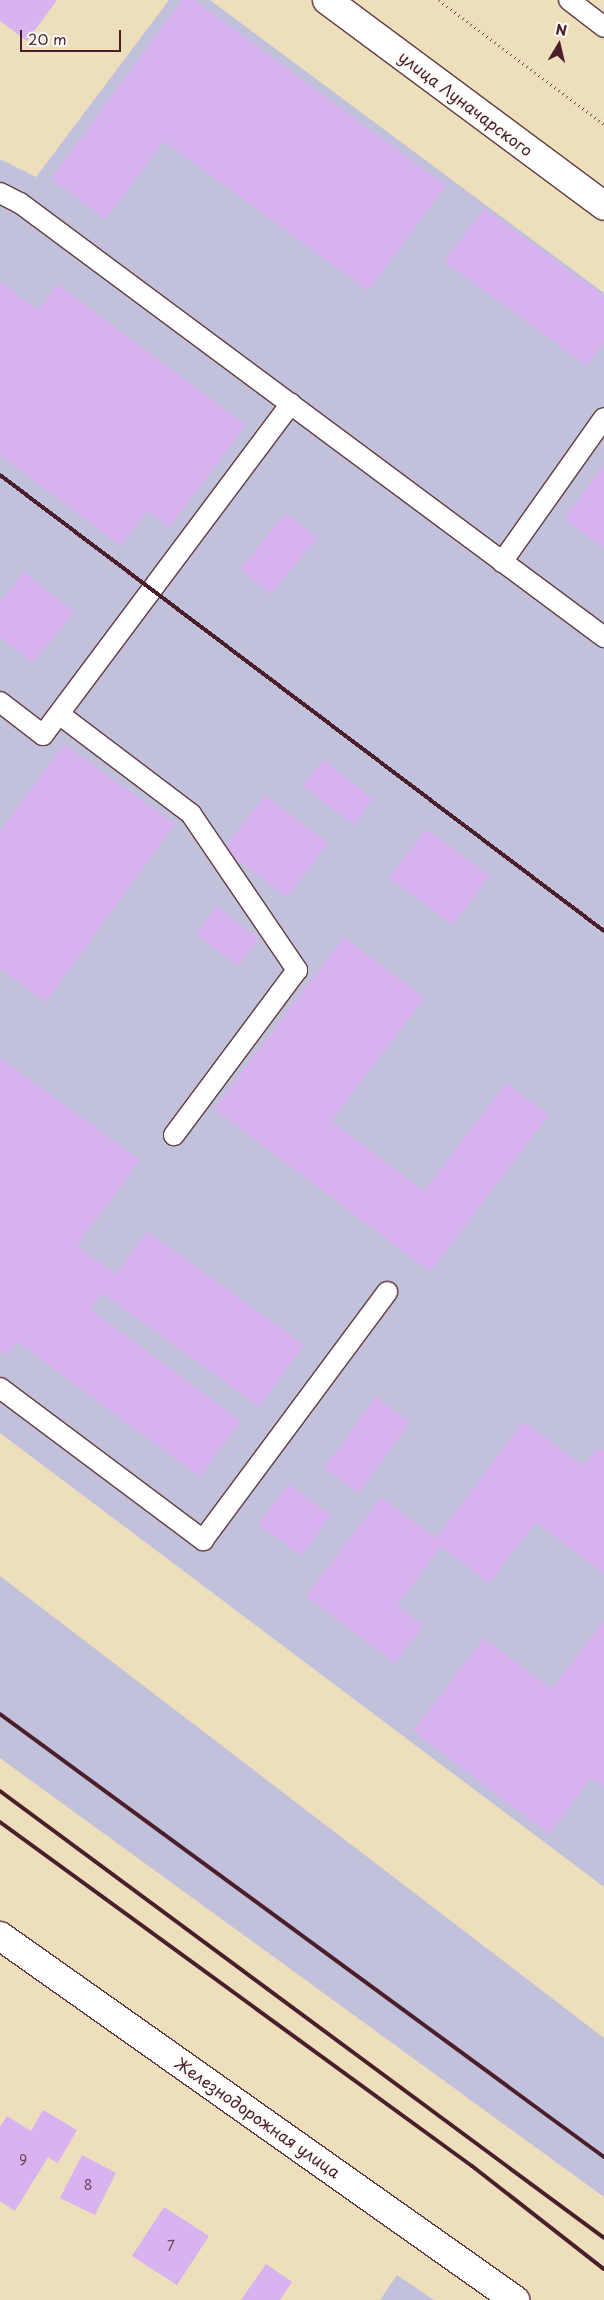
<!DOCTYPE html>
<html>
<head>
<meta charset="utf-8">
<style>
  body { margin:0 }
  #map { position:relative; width:604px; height:2300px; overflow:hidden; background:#eddfbc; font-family:"Playpen Sans",sans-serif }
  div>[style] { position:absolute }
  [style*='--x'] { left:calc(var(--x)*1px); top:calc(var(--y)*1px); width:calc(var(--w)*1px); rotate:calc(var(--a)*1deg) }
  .industrial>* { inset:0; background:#c2c1dc }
  .building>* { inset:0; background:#d9b2f0 }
  .path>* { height:3px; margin-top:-1.5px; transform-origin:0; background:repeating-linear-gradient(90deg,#623c41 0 1px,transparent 0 5px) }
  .roads { filter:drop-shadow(1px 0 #623c41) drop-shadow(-1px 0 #623c41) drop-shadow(0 1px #623c41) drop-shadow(0 -1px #623c41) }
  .service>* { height:20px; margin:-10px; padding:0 10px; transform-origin:10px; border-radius:10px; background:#fff }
  .minor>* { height:28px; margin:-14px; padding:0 14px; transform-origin:14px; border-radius:14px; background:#fff }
  .secondary>* { height:28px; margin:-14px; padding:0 14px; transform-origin:14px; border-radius:14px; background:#fff }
  .rail>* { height:4px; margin:-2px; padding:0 2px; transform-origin:2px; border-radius:2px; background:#4a1f2b }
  span { translate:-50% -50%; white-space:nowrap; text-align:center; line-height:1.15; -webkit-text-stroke:4.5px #fdfcf7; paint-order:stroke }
  .number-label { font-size:14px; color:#6e445c }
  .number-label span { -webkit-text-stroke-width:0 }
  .street-label { font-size:16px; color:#4a1f2b }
  .north { position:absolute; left:534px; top:20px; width:50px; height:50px; -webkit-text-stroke:4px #fdfcf7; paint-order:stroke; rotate:9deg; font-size:14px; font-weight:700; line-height:20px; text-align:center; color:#4a1f2b }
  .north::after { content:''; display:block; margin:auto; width:18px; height:22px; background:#4a1f2b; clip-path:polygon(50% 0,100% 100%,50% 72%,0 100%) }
  .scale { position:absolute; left:20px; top:30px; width:101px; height:22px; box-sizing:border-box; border:2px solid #4a1f2b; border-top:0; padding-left:6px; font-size:15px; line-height:18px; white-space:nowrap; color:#4a1f2b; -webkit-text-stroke:4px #fdfcf7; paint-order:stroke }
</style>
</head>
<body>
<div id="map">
  <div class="industrial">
    <div style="clip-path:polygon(169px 0,210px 0,604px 293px,604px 1887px,0 1433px,0 159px,36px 177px)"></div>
    <div style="clip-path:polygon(0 1576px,604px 2038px,604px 2197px,0 1758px)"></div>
    <div style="clip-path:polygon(397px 2275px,434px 2300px,380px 2300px)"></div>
  </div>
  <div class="building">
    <div style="clip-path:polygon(0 0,57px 0,27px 41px,0 21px)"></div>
    <div style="clip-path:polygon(182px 0,194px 0,446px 186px,368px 291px,164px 141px,106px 219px,51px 179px)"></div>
    <div style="clip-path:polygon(484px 208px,604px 296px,604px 342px,587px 366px,444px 261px)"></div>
    <div style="clip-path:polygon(0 282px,38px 310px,57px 284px,246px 425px,170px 527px,147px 511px,121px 546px,0 455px)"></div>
    <div style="clip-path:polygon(604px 465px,604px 548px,564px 519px)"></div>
    <div style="clip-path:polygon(286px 513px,317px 538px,271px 594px,240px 569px)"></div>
    <div style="clip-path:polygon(24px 572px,74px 612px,33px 663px,0 637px,0 602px)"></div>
    <div style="clip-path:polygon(64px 744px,175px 824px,46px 1002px,0 969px,0 831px)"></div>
    <div style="clip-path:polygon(323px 760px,373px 799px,354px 825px,303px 786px)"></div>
    <div style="clip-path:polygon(265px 795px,328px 843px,287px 897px,223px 849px)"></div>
    <div style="clip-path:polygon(426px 829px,490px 875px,453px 925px,389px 878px)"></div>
    <div style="clip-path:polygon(217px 906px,259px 939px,238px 966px,196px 934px)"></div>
    <div style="clip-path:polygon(344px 937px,425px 998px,331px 1121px,424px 1191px,506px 1083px,549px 1115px,430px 1272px,214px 1109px)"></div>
    <div style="clip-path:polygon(0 1058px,140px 1160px,77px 1246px,116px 1274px,147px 1231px,304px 1345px,259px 1407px,102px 1293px,90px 1309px,241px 1421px,200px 1477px,17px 1342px,7px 1356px,0 1351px)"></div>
    <div style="clip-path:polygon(376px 1397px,410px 1422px,359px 1493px,324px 1468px)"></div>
    <div style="clip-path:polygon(524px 1421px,583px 1466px,598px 1447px,604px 1452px,604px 1574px,536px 1522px,489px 1583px,441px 1547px,397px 1605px,424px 1626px,395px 1663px,306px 1596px,381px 1497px,436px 1538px)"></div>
    <div style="clip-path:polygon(288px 1484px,331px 1515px,302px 1556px,258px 1525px)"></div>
    <div style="clip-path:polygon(604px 1620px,604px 1788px,591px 1778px,549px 1834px,413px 1731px,484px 1638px,552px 1689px)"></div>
    <div style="clip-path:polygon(43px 2110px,77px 2130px,58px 2163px,48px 2157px,15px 2211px,0 2201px,0 2127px,7px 2116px,31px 2131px)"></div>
    <div style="clip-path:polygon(82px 2155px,116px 2173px,95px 2215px,60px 2198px)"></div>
    <div style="clip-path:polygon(164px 2207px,209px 2236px,177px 2285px,132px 2256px)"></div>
    <div style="clip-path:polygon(266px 2264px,292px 2282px,280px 2300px,241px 2300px)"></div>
  </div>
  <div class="path">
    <div style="--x:439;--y:0;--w:206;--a:36.9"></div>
  </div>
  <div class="roads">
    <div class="service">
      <div style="--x:569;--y:0;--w:44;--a:37.6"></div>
      <div style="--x:0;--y:193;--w:22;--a:27"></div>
      <div style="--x:20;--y:203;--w:728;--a:36.62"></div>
      <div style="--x:502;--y:562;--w:176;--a:-54.7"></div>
      <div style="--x:0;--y:702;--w:54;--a:37.5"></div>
      <div style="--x:43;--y:735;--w:414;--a:-53.2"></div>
      <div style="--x:59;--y:714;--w:166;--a:37.1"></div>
      <div style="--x:191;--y:814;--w:189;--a:55.8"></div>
      <div style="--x:297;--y:970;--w:206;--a:126.7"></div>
      <div style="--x:0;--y:1388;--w:254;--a:36.8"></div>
      <div style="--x:203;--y:1540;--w:309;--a:-53.4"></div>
    </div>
    <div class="minor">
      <div style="--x:0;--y:1936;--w:631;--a:35.25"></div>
    </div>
    <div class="secondary">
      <div style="--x:327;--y:0;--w:345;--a:36.6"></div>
    </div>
  </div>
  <div class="rail">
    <div style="--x:0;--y:475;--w:757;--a:37.05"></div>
    <div style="--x:0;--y:1714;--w:749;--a:36.26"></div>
    <div style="--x:0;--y:1791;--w:751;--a:36.5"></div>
    <div style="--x:0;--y:1822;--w:584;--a:36.09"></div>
    <div style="--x:472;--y:2166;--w:167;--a:38"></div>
  </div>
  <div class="number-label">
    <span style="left:23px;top:2160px">9</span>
    <span style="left:88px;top:2185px">8</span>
    <span style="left:171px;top:2246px">7</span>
  </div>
  <div class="street-label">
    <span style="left:466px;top:103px;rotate:37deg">улица Луначарского</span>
    <span style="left:258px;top:2117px;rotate:35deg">Железнодорожная улица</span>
  </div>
  <div class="north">N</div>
  <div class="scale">20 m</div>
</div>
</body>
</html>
